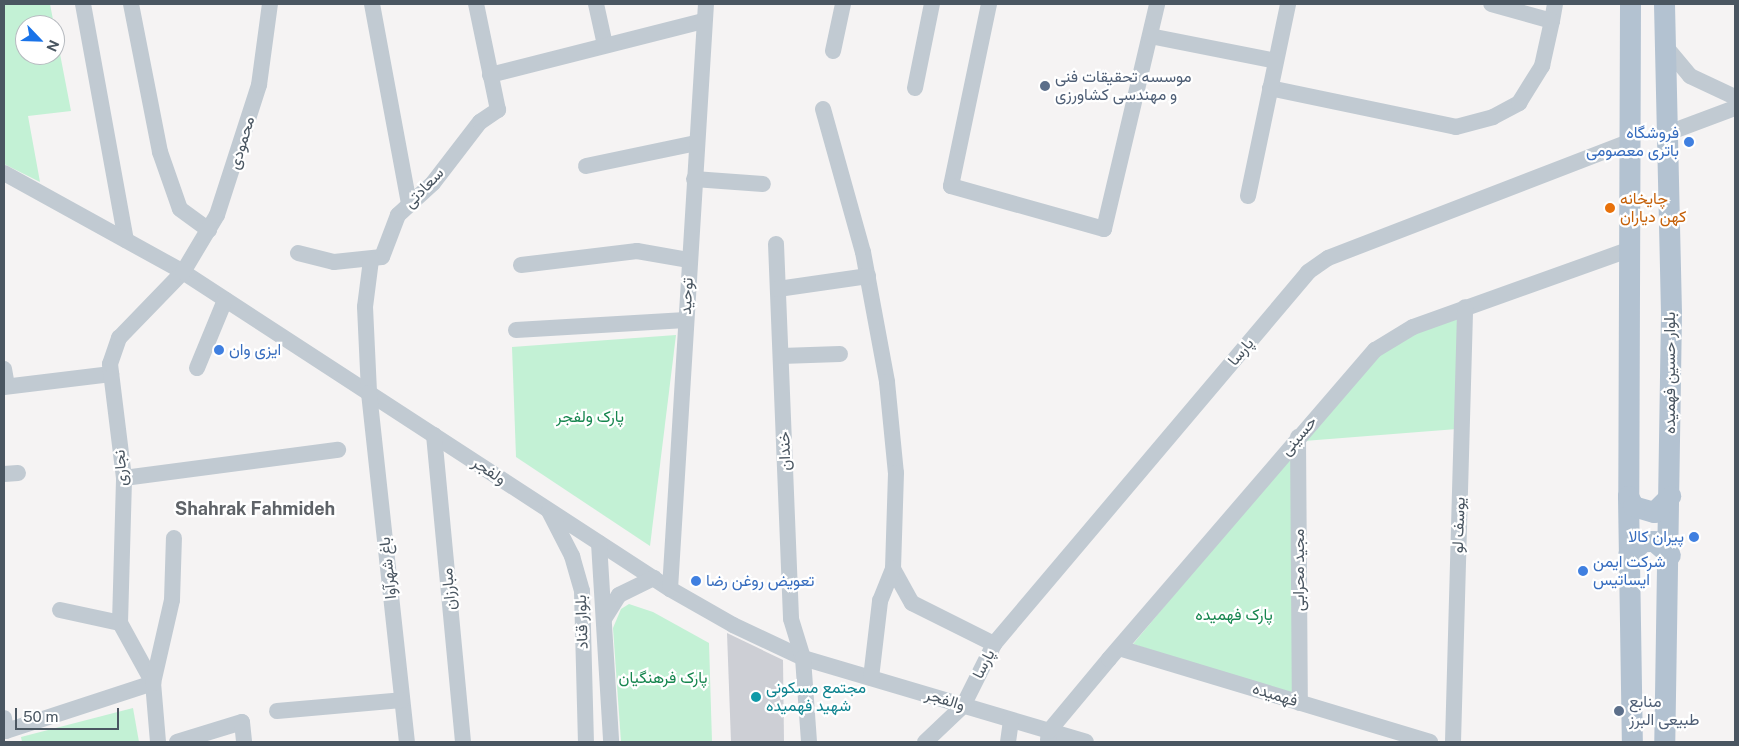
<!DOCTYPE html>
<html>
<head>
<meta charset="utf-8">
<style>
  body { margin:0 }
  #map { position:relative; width:1739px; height:746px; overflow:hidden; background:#f5f3f3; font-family:"Public Sans",Vazirmatn,sans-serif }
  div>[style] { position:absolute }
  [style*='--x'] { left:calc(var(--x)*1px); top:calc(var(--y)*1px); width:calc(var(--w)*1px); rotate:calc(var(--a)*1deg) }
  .green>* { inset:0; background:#c3f1d5 }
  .building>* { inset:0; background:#cdcfd5 }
  .minor>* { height:16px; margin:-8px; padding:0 8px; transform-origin:8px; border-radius:8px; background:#c1cad2 }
  .major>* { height:21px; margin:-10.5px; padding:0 10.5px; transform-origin:10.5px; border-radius:10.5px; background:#b3c2d1 }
  .dots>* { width:14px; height:14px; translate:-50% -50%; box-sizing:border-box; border:2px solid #fff; border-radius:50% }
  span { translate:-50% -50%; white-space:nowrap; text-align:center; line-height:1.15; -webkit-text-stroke:4.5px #fff; paint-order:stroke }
  .service-label { font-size:16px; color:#4e5e75 }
  .left { translate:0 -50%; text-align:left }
  .shop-label { font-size:16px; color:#366cbe }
  .right { translate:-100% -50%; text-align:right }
  .street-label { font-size:16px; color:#4a5661 }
  .food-label { font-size:16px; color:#c56008 }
  .park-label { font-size:16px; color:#17864f }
  .culture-label { font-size:16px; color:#0d838f }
  .neighbourhood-label { font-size:18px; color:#5f6368; font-weight:700 }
  .frame { position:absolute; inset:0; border:5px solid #4a5661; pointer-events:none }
  .north { position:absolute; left:15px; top:15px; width:50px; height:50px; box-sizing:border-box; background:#fff; border:1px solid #b7bbc0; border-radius:50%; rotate:114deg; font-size:14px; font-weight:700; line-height:20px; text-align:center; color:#4a5661 }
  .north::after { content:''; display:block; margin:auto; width:18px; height:22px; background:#1a73e8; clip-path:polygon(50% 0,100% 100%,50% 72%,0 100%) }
  .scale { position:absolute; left:15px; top:708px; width:104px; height:22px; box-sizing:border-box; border:2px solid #4a5661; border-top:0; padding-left:6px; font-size:15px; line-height:18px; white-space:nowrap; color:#4a5661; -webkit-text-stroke:4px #fff; paint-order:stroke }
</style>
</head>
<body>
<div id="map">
  <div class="green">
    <div style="clip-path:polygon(4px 4px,50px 4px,54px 25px,25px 25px,25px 55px,55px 55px,55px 28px,71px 111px,28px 116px,40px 182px,4px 164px)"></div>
    <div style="clip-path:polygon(1460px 314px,1457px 429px,1304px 441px,1377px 354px,1415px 330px)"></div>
    <div style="clip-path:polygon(676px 335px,650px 546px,516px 457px,512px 347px)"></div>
    <div style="clip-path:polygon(1292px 453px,1293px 697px,1133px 644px)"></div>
    <div style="clip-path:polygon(629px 604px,653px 612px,709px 643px,712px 742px,621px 742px,613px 628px,621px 609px)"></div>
    <div style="clip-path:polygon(133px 708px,139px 742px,22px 742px,21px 737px)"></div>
  </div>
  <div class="building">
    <div style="clip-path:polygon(727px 633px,783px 660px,784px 742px,731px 742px)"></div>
  </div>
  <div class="minor">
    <div style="--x:83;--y:4;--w:240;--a:79.7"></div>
    <div style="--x:131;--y:4;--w:151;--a:78.9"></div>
    <div style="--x:160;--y:152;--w:60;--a:70.7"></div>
    <div style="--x:180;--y:209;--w:36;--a:36"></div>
    <div style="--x:372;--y:4;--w:202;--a:79.5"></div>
    <div style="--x:596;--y:4;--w:42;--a:77.6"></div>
    <div style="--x:989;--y:4;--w:186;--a:101.8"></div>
    <div style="--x:951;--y:186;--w:159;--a:15.7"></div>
    <div style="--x:1104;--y:229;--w:231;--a:-76.7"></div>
    <div style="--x:1552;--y:21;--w:17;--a:-80"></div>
    <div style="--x:1150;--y:36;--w:128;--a:11.2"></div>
    <div style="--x:1665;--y:46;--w:39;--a:50"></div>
    <div style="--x:1690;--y:76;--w:50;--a:25"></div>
    <div style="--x:833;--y:51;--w:48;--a:-78"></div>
    <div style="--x:490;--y:75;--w:220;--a:-14.2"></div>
    <div style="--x:915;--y:88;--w:86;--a:-78.6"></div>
    <div style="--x:1270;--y:88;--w:190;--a:11.8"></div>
    <div style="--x:1456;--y:127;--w:38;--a:-15"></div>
    <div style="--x:1493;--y:117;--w:30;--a:-28"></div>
    <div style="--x:1519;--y:103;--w:44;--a:-58.1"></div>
    <div style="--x:1542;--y:66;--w:46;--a:-77.5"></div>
    <div style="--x:1552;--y:21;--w:63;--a:-164.4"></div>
    <div style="--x:823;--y:109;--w:148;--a:74.4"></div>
    <div style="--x:863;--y:252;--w:132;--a:79.5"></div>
    <div style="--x:887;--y:382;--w:91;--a:84.4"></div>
    <div style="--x:896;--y:473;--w:96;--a:91.8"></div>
    <div style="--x:893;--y:569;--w:39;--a:61"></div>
    <div style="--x:912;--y:603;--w:92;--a:26.6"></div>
    <div style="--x:1668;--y:133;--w:72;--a:-20.5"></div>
    <div style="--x:586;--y:166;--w:112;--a:-11.8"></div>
    <div style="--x:4;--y:173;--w:205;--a:28.9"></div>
    <div style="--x:183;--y:272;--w:581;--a:33.06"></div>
    <div style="--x:670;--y:589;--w:73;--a:29.7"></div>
    <div style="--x:733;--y:625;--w:77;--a:25.2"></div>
    <div style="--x:803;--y:658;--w:295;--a:16.5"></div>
    <div style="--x:694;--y:179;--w:69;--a:4.1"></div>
    <div style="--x:1248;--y:196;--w:196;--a:-78.2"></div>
    <div style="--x:776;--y:244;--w:375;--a:87.7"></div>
    <div style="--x:791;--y:619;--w:41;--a:72.9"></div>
    <div style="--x:803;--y:658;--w:84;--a:85.9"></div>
    <div style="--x:298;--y:253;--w:37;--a:14"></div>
    <div style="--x:334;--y:262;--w:48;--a:-5.9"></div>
    <div style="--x:382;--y:257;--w:45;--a:-69.1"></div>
    <div style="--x:398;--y:215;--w:47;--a:-42.4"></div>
    <div style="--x:433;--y:183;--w:77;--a:-52.4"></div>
    <div style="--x:480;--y:122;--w:22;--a:-34"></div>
    <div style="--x:498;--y:110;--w:108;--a:-101.7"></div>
    <div style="--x:371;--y:260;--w:47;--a:97.3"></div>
    <div style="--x:365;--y:307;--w:86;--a:87.3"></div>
    <div style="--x:369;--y:393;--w:351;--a:83.8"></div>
    <div style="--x:521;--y:265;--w:117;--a:-6.9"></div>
    <div style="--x:637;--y:251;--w:53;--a:9.8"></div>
    <div style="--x:778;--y:289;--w:91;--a:-8.2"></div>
    <div style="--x:516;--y:330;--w:170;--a:-3.4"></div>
    <div style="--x:781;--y:356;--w:59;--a:-1.9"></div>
    <div style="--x:197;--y:368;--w:74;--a:-67.6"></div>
    <div style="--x:4;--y:369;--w:17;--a:80"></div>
    <div style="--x:4;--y:387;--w:108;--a:-6.9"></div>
    <div style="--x:434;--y:435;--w:308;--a:84.6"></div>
    <div style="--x:1298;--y:437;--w:266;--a:89.6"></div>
    <div style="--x:4;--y:474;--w:14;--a:-4"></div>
    <div style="--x:124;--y:478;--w:216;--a:-7.5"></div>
    <div style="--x:549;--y:511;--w:51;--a:62.9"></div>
    <div style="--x:572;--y:556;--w:36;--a:74"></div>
    <div style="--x:582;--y:591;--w:151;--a:88.5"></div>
    <div style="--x:599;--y:543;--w:199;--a:86.5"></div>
    <div style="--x:670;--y:589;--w:586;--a:-86.48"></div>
    <div style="--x:60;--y:610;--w:61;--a:12.2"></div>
    <div style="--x:604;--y:619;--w:28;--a:-58"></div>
    <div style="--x:619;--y:595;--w:39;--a:-26"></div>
    <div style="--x:1119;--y:648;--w:325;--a:16.8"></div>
    <div style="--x:871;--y:678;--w:78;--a:-83.3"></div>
    <div style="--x:880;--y:601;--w:35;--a:-68"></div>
    <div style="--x:153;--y:683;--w:68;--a:-118.8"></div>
    <div style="--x:120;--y:623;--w:145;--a:-88.4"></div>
    <div style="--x:124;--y:478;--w:115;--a:-97"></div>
    <div style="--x:110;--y:364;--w:28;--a:-71"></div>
    <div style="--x:119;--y:338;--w:92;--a:-45.9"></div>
    <div style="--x:183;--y:272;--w:66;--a:-59.2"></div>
    <div style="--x:217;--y:215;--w:137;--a:-72.1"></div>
    <div style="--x:259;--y:85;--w:82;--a:-82.3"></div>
    <div style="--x:277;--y:711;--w:125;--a:-5"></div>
    <div style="--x:4;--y:718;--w:13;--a:81"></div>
    <div style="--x:6;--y:731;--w:155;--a:-18.1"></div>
    <div style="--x:1048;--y:740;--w:9;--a:-84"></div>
    <div style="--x:1049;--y:731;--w:94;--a:-50.2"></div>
    <div style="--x:1109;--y:659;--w:408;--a:-49.3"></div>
    <div style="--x:1375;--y:350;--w:44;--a:-31.2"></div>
    <div style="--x:1413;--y:327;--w:228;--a:-19.7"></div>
    <div style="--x:158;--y:742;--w:59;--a:-94.8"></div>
    <div style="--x:153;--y:683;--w:85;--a:-77.1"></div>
    <div style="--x:172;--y:600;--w:62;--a:-88.2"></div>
    <div style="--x:177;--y:742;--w:68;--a:-17.1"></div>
    <div style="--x:242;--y:722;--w:20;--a:84"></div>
    <div style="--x:925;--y:742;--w:52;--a:-43.5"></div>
    <div style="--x:963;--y:706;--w:69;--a:-63.4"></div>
    <div style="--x:994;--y:644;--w:487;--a:-49.8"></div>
    <div style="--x:1308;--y:272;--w:24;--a:-35"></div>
    <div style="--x:1328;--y:258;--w:323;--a:-21.1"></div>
    <div style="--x:1008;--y:742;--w:22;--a:-82"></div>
    <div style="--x:1453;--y:742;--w:435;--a:-88.4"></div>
  </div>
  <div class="major">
    <div style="--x:1630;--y:4;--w:492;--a:90.2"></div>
    <div style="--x:1628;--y:496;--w:246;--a:89.1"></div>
    <div style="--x:1664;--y:4;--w:309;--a:88.7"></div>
    <div style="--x:1671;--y:313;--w:429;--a:90.9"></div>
    <div style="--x:1628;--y:496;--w:11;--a:63"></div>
    <div style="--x:1633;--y:506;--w:22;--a:16"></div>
    <div style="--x:1654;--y:512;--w:23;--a:-45"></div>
    <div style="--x:1628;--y:555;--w:21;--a:-43"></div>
    <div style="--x:1643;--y:541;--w:11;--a:0"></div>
    <div style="--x:1654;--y:541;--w:21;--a:41"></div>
  </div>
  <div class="dots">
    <div style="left:1045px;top:86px;background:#5c6f8a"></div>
    <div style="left:1689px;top:142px;background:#3f7fe0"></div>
    <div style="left:1610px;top:208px;background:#e8710a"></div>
    <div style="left:219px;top:350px;background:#3f7fe0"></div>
    <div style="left:1694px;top:537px;background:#3f7fe0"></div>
    <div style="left:1583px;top:571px;background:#3f7fe0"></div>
    <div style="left:696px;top:581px;background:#3f7fe0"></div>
    <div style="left:756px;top:697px;background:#0f9aa8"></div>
    <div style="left:1619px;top:711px;background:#5c6f8a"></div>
  </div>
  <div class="service-label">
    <span class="left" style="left:1055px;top:86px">موسسه تحقیقات فنی<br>و مهندسی کشاورزی</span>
    <span class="left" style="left:1629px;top:711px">منابع<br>طبیعی البرز</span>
  </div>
  <div class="shop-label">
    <span class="right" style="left:1679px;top:142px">فروشگاه<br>باتری معصومی</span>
    <span class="left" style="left:229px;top:350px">ایزی وان</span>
    <span class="right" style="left:1684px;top:537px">پیران کالا</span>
    <span class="left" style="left:1593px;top:571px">شرکت ایمن<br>ایساتیس</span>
    <span class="left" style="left:706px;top:581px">تعویض روغن رضا</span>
  </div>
  <div class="street-label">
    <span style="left:242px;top:143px;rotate:-73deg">محمودی</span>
    <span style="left:424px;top:188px;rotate:-46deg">سعادتی</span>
    <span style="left:687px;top:296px;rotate:-87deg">توحید</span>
    <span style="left:1241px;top:352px;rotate:-50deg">پارسا</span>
    <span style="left:1670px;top:373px;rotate:-90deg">بلوار حسین فهمیده</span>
    <span style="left:1299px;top:436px;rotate:-49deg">حسینی</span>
    <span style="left:785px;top:451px;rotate:-92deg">خندان</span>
    <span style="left:121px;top:468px;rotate:-94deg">نجاری</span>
    <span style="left:489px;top:471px;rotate:33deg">ولفجر</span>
    <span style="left:1459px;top:525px;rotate:-88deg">یوسف لو</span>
    <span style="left:388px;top:568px;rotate:-96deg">باغ شهرآوا</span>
    <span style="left:1299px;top:570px;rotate:-90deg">مجید محرابی</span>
    <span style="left:449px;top:589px;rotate:-95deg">مبارزان</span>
    <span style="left:582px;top:622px;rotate:-92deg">بلوار قناد</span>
    <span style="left:984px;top:664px;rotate:-63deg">پارسا</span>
    <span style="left:1275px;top:695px;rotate:17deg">فهمیده</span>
    <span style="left:945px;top:700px;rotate:17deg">والفجر</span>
  </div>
  <div class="food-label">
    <span class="left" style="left:1620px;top:208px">چایخانه<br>کهن دیاران</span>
  </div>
  <div class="park-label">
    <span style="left:590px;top:417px">پارک ولفجر</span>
    <span style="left:1234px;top:615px">پارک فهمیده</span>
    <span style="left:663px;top:678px">پارک فرهنگیان</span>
  </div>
  <div class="culture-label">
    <span class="left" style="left:766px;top:697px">مجتمع مسکونی<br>شهید فهمیده</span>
  </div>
  <div class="neighbourhood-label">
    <span style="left:255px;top:509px">Shahrak Fahmideh</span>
  </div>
  <div class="frame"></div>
  <div class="north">N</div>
  <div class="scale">50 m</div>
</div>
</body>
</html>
